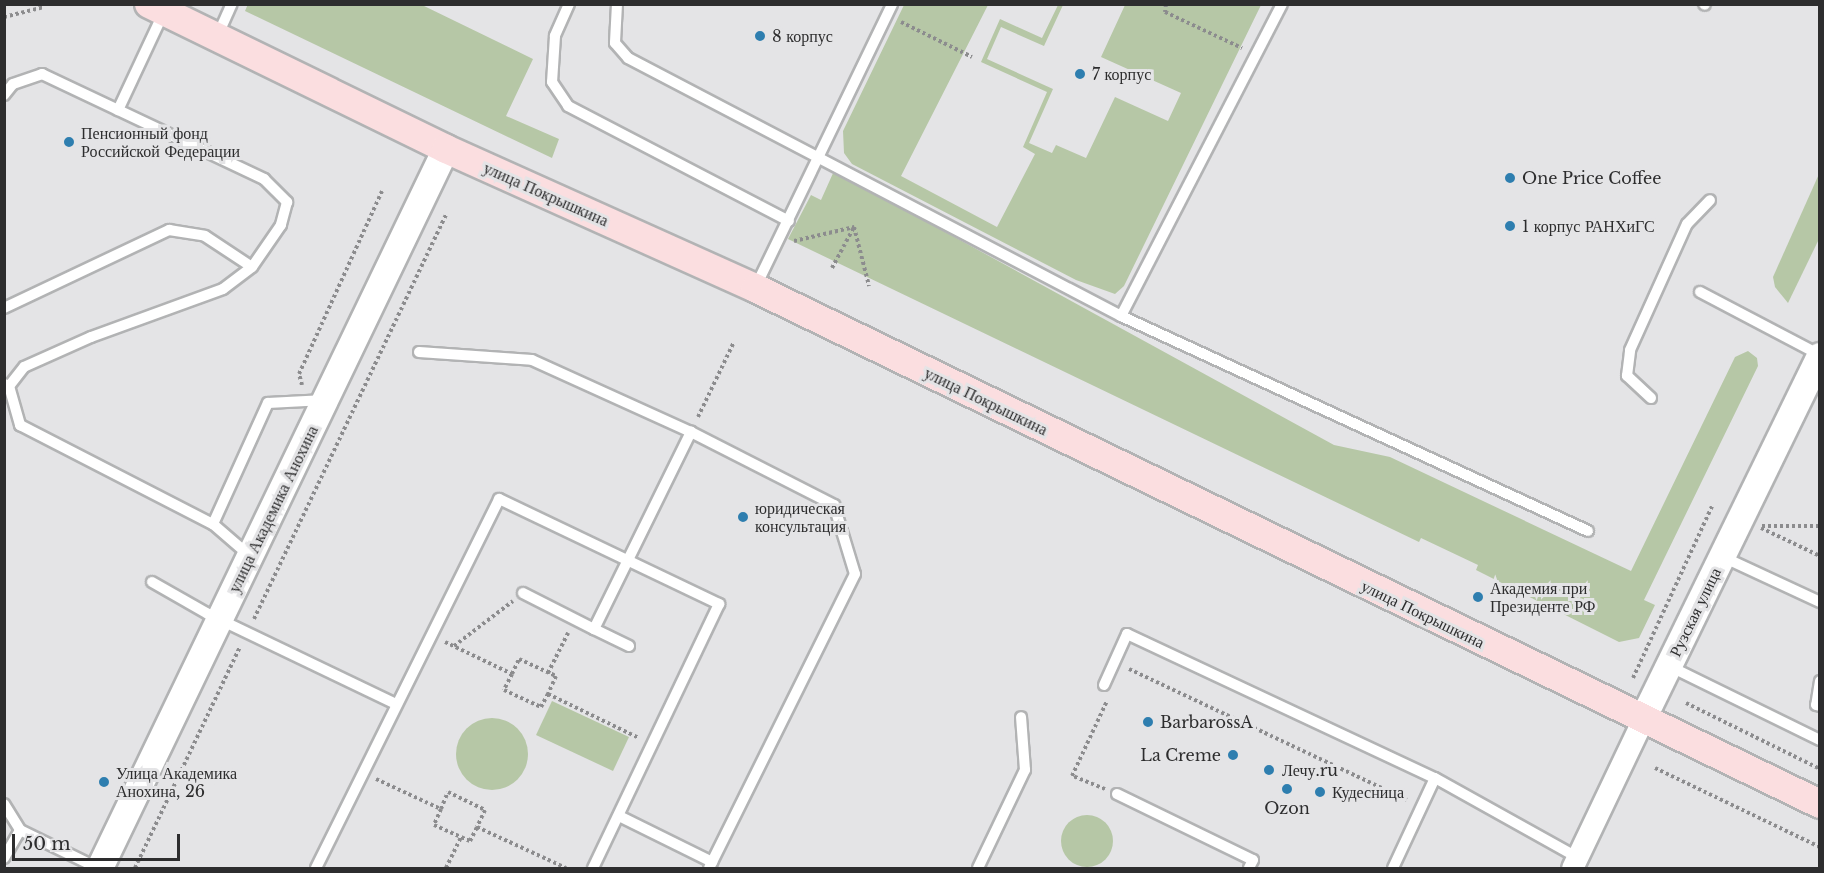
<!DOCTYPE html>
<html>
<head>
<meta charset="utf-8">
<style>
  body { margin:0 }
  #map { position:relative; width:1824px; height:873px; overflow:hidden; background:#e4e4e6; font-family:"Libre Baskerville",serif }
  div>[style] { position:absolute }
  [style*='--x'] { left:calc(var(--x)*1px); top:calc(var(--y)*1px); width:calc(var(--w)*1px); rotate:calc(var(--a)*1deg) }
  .green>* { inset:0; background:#b6c7a6 }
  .round { border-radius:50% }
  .path>* { height:4px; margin-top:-2px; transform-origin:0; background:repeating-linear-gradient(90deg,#8c8c8e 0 3px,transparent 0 6px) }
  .roads { filter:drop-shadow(2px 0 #b2b3b4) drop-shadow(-2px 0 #b2b3b4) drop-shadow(0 2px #b2b3b4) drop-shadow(0 -2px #b2b3b4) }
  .service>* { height:10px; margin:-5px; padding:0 5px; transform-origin:5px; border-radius:5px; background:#fff }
  .minor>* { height:21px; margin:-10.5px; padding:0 10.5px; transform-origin:10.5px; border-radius:10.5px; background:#fff }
  .tertiary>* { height:26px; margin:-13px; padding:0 13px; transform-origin:13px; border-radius:13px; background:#fff }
  .secondary>* { height:28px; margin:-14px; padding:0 14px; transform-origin:14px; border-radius:14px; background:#fbdee0 }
  .dots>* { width:16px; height:16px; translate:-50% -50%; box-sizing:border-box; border:3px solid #e4e4e6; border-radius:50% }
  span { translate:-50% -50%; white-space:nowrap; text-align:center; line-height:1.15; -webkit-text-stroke:6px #e4e4e6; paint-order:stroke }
  .poi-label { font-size:16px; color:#2d2d2e }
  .left { translate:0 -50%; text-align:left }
  .right { translate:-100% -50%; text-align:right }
  .street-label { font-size:16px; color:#2d2d2e }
  .frame { position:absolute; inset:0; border:6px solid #2d2d2e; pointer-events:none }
  .scale { position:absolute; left:12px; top:834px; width:168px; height:27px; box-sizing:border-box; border:3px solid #2d2d2e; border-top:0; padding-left:8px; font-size:18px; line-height:21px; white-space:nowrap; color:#2d2d2e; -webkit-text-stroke:4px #e4e4e6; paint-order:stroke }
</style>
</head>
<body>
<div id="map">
  <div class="green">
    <div style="clip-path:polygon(248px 4px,422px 5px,533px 59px,506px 116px,559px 139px,552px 158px,245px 11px)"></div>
    <div style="clip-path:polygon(904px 5px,988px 5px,901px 176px,997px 227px,1035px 154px,1023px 147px,1047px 92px,981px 62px,1000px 19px,1042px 38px,1058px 5px,1063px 5px,1044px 46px,1001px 27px,987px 59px,1053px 89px,1029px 143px,1052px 153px,1056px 145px,1086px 158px,1115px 97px,1168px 121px,1181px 93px,1101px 57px,1125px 5px,1261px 5px,1124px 286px,1115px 294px,1076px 280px,852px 164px,844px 153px,843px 131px)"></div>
    <div style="clip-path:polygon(834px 171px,1334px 445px,1390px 457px,1631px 571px,1735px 357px,1748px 351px,1757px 358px,1758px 366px,1644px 600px,1655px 605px,1639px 638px,1619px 642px,1476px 570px,1478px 565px,1421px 538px,1419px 542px,788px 239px,811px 195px,821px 200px)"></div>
    <div style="clip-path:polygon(1819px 174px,1819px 239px,1788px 303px,1775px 287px,1773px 277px)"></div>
    <div style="clip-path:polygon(552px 701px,629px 737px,613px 771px,536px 735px)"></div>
    <div class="round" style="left:456px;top:718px;width:72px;height:72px"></div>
    <div class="round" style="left:1061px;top:815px;width:52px;height:52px"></div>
  </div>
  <div class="path">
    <div style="--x:1166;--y:4;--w:8;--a:97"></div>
    <div style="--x:1165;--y:12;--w:85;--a:25.1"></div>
    <div style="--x:4;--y:17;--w:41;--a:-14"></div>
    <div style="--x:901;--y:22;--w:79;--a:26.2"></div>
    <div style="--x:794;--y:241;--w:62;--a:-13.1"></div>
    <div style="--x:854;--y:227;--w:61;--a:75.7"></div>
    <div style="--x:832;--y:268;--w:47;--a:-61.8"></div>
    <div style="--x:302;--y:385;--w:11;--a:-105"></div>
    <div style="--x:299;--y:374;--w:201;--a:-65.6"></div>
    <div style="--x:698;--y:417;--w:83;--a:-64.4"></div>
    <div style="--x:1762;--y:526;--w:58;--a:0"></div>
    <div style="--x:1761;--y:528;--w:65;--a:25.4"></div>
    <div style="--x:254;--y:619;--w:448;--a:-64.6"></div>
    <div style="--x:445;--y:642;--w:74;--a:25.5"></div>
    <div style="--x:512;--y:674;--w:17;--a:-65"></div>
    <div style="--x:519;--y:659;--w:41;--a:24.7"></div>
    <div style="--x:556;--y:676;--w:20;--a:114"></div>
    <div style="--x:548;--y:694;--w:101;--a:25.8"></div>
    <div style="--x:454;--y:646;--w:74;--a:-37.3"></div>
    <div style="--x:1129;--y:669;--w:307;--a:25.2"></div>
    <div style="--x:548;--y:673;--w:45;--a:-63.4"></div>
    <div style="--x:512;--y:674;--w:18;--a:117"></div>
    <div style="--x:504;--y:690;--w:41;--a:24.7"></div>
    <div style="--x:541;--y:707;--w:15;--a:-62"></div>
    <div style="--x:1633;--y:678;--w:189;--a:-65.3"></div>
    <div style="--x:1686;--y:703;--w:149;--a:26.2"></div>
    <div style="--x:1655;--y:768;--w:183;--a:25.6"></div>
    <div style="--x:376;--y:779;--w:72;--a:24.8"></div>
    <div style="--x:441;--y:809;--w:18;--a:-68"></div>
    <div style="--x:448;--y:792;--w:41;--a:25.9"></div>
    <div style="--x:485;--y:810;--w:19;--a:115"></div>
    <div style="--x:477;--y:827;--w:98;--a:24.7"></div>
    <div style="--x:1105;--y:789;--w:35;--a:-158"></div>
    <div style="--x:1072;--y:776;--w:83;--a:-65"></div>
    <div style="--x:441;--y:809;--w:17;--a:114"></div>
    <div style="--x:434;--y:825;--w:39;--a:24"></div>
    <div style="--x:470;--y:841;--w:16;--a:-63"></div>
    <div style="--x:135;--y:868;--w:245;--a:-64.6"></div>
    <div style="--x:446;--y:868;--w:34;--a:-64"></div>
  </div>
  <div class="roads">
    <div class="service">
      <div style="--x:569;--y:4;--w:35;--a:114"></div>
      <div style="--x:555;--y:36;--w:46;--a:93.7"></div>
      <div style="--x:552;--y:82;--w:29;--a:56"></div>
      <div style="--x:568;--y:106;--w:249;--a:27.5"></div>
      <div style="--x:617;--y:4;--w:39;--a:93"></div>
      <div style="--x:615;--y:43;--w:20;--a:49"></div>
      <div style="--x:628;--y:58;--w:556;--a:27.62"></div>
      <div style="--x:1121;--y:316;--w:351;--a:-62.7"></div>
      <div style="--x:1704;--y:4;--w:1;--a:45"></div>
      <div style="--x:217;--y:37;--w:36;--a:-66"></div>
      <div style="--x:4;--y:95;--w:14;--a:-51"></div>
      <div style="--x:13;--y:84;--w:31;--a:-19"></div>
      <div style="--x:42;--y:74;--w:246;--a:25.3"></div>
      <div style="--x:264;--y:179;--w:33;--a:45"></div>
      <div style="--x:287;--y:202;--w:24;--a:105"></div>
      <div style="--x:281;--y:225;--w:51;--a:124.6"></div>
      <div style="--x:252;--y:267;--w:36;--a:143"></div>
      <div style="--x:223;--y:289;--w:140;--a:160"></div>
      <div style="--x:91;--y:337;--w:73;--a:155.9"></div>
      <div style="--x:24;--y:367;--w:24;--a:128"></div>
      <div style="--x:118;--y:110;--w:108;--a:-64.9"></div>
      <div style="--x:755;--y:288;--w:315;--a:-64.2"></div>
      <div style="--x:1700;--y:292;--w:136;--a:27.7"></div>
      <div style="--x:4;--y:308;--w:183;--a:-25.3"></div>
      <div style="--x:169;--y:230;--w:36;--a:9"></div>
      <div style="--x:205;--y:236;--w:56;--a:33.4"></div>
      <div style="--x:1121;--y:316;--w:514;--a:24.72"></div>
      <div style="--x:419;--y:352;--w:113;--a:4"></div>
      <div style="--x:532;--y:360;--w:175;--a:24.4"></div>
      <div style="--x:691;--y:432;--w:161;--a:27"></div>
      <div style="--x:834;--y:505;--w:72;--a:73.1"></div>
      <div style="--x:855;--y:574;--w:328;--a:116.4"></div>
      <div style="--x:4;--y:384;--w:5;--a:22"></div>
      <div style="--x:9;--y:386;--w:41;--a:74.2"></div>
      <div style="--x:20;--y:425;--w:217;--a:27.2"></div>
      <div style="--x:1651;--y:398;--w:33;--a:-137"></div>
      <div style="--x:1627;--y:376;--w:26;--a:-83"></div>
      <div style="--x:1630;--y:350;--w:138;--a:-65.7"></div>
      <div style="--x:1687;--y:224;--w:33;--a:-46"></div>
      <div style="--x:250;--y:556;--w:49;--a:-139.1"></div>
      <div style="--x:213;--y:524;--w:133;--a:-65.6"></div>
      <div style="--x:268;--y:403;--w:57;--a:-3"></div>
      <div style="--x:1723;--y:557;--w:107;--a:24.9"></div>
      <div style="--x:152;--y:582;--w:64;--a:29.7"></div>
      <div style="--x:208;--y:614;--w:208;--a:25.6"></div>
      <div style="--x:523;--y:593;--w:80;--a:26.9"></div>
      <div style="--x:594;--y:629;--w:220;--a:-63.8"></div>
      <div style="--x:594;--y:629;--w:39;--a:26"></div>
      <div style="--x:1669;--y:666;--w:168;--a:26.1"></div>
      <div style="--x:1820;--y:681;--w:24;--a:99"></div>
      <div style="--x:1816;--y:705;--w:4;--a:14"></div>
      <div style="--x:1104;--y:685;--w:56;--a:-65.7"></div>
      <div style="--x:1127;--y:634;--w:340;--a:25.1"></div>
      <div style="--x:1435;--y:778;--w:162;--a:29.1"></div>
      <div style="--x:1117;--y:794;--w:151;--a:25.9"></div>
      <div style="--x:1253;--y:860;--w:9;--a:117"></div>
      <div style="--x:4;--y:804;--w:31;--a:58"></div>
      <div style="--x:20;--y:830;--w:87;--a:26"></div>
      <div style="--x:619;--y:816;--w:104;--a:26.3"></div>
      <div style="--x:4;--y:858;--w:32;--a:-60"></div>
      <div style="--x:316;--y:868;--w:412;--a:-63.6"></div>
      <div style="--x:499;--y:499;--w:244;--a:25.5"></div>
      <div style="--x:719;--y:604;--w:293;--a:115.5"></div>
      <div style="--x:978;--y:868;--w:109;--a:-64.4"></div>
      <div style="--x:1025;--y:770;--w:53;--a:-94.3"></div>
      <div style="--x:1393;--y:868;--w:99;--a:-65"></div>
    </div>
    <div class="minor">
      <div style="--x:1572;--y:868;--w:163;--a:-64.5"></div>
    </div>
    <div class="tertiary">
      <div style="--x:1642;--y:721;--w:406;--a:-64"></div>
      <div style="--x:100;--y:868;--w:798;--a:-64.3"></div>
    </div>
    <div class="secondary">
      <div style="--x:149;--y:4;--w:331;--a:26"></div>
      <div style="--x:446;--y:149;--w:339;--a:24.2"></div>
      <div style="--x:755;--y:288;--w:1183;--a:25.85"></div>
    </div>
  </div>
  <div class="dots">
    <div style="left:760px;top:36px;background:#2e7eaf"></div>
    <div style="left:1080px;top:74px;background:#2e7eaf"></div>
    <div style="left:69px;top:142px;background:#2e7eaf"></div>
    <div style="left:1510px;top:178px;background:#2e7eaf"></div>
    <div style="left:1510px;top:226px;background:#2e7eaf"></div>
    <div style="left:743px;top:517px;background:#2e7eaf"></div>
    <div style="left:1478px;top:597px;background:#2e7eaf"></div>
    <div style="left:1148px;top:722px;background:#2e7eaf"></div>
    <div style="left:1233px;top:755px;background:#2e7eaf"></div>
    <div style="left:1269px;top:770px;background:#2e7eaf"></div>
    <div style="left:104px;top:782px;background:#2e7eaf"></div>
    <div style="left:1287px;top:789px;background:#2e7eaf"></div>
    <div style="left:1320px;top:792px;background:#2e7eaf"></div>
  </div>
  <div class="poi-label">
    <span class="left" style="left:772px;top:36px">8 корпус</span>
    <span class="left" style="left:1092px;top:74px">7 корпус</span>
    <span class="left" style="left:81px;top:142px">Пенсионный фонд<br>Российской Федерации</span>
    <span class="left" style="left:1522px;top:178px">One Price Coffee</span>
    <span class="left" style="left:1522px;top:226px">1 корпус РАНХиГС</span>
    <span class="left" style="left:755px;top:517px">юридическая<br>консультация</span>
    <span class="left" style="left:1490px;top:597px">Академия при<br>Президенте РФ</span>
    <span class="left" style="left:1160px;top:722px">BarbarossA</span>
    <span class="right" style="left:1221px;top:755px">La Creme</span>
    <span class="left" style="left:1282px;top:770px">Лечу.ru</span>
    <span class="left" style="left:116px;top:782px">Улица Академика<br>Анохина, 26</span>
    <span class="left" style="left:1332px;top:792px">Кудесница</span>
    <span style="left:1287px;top:808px">Ozon</span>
  </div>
  <div class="street-label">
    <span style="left:546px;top:194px;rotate:24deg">улица Покрышкина</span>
    <span style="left:986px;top:401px;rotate:26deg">улица Покрышкина</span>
    <span style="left:273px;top:509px;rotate:-64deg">улица Академика Анохина</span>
    <span style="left:1695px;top:612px;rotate:-64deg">Рузская улица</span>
    <span style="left:1423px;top:614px;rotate:26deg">улица Покрышкина</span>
  </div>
  <div class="frame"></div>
  <div class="scale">50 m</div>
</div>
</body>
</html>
